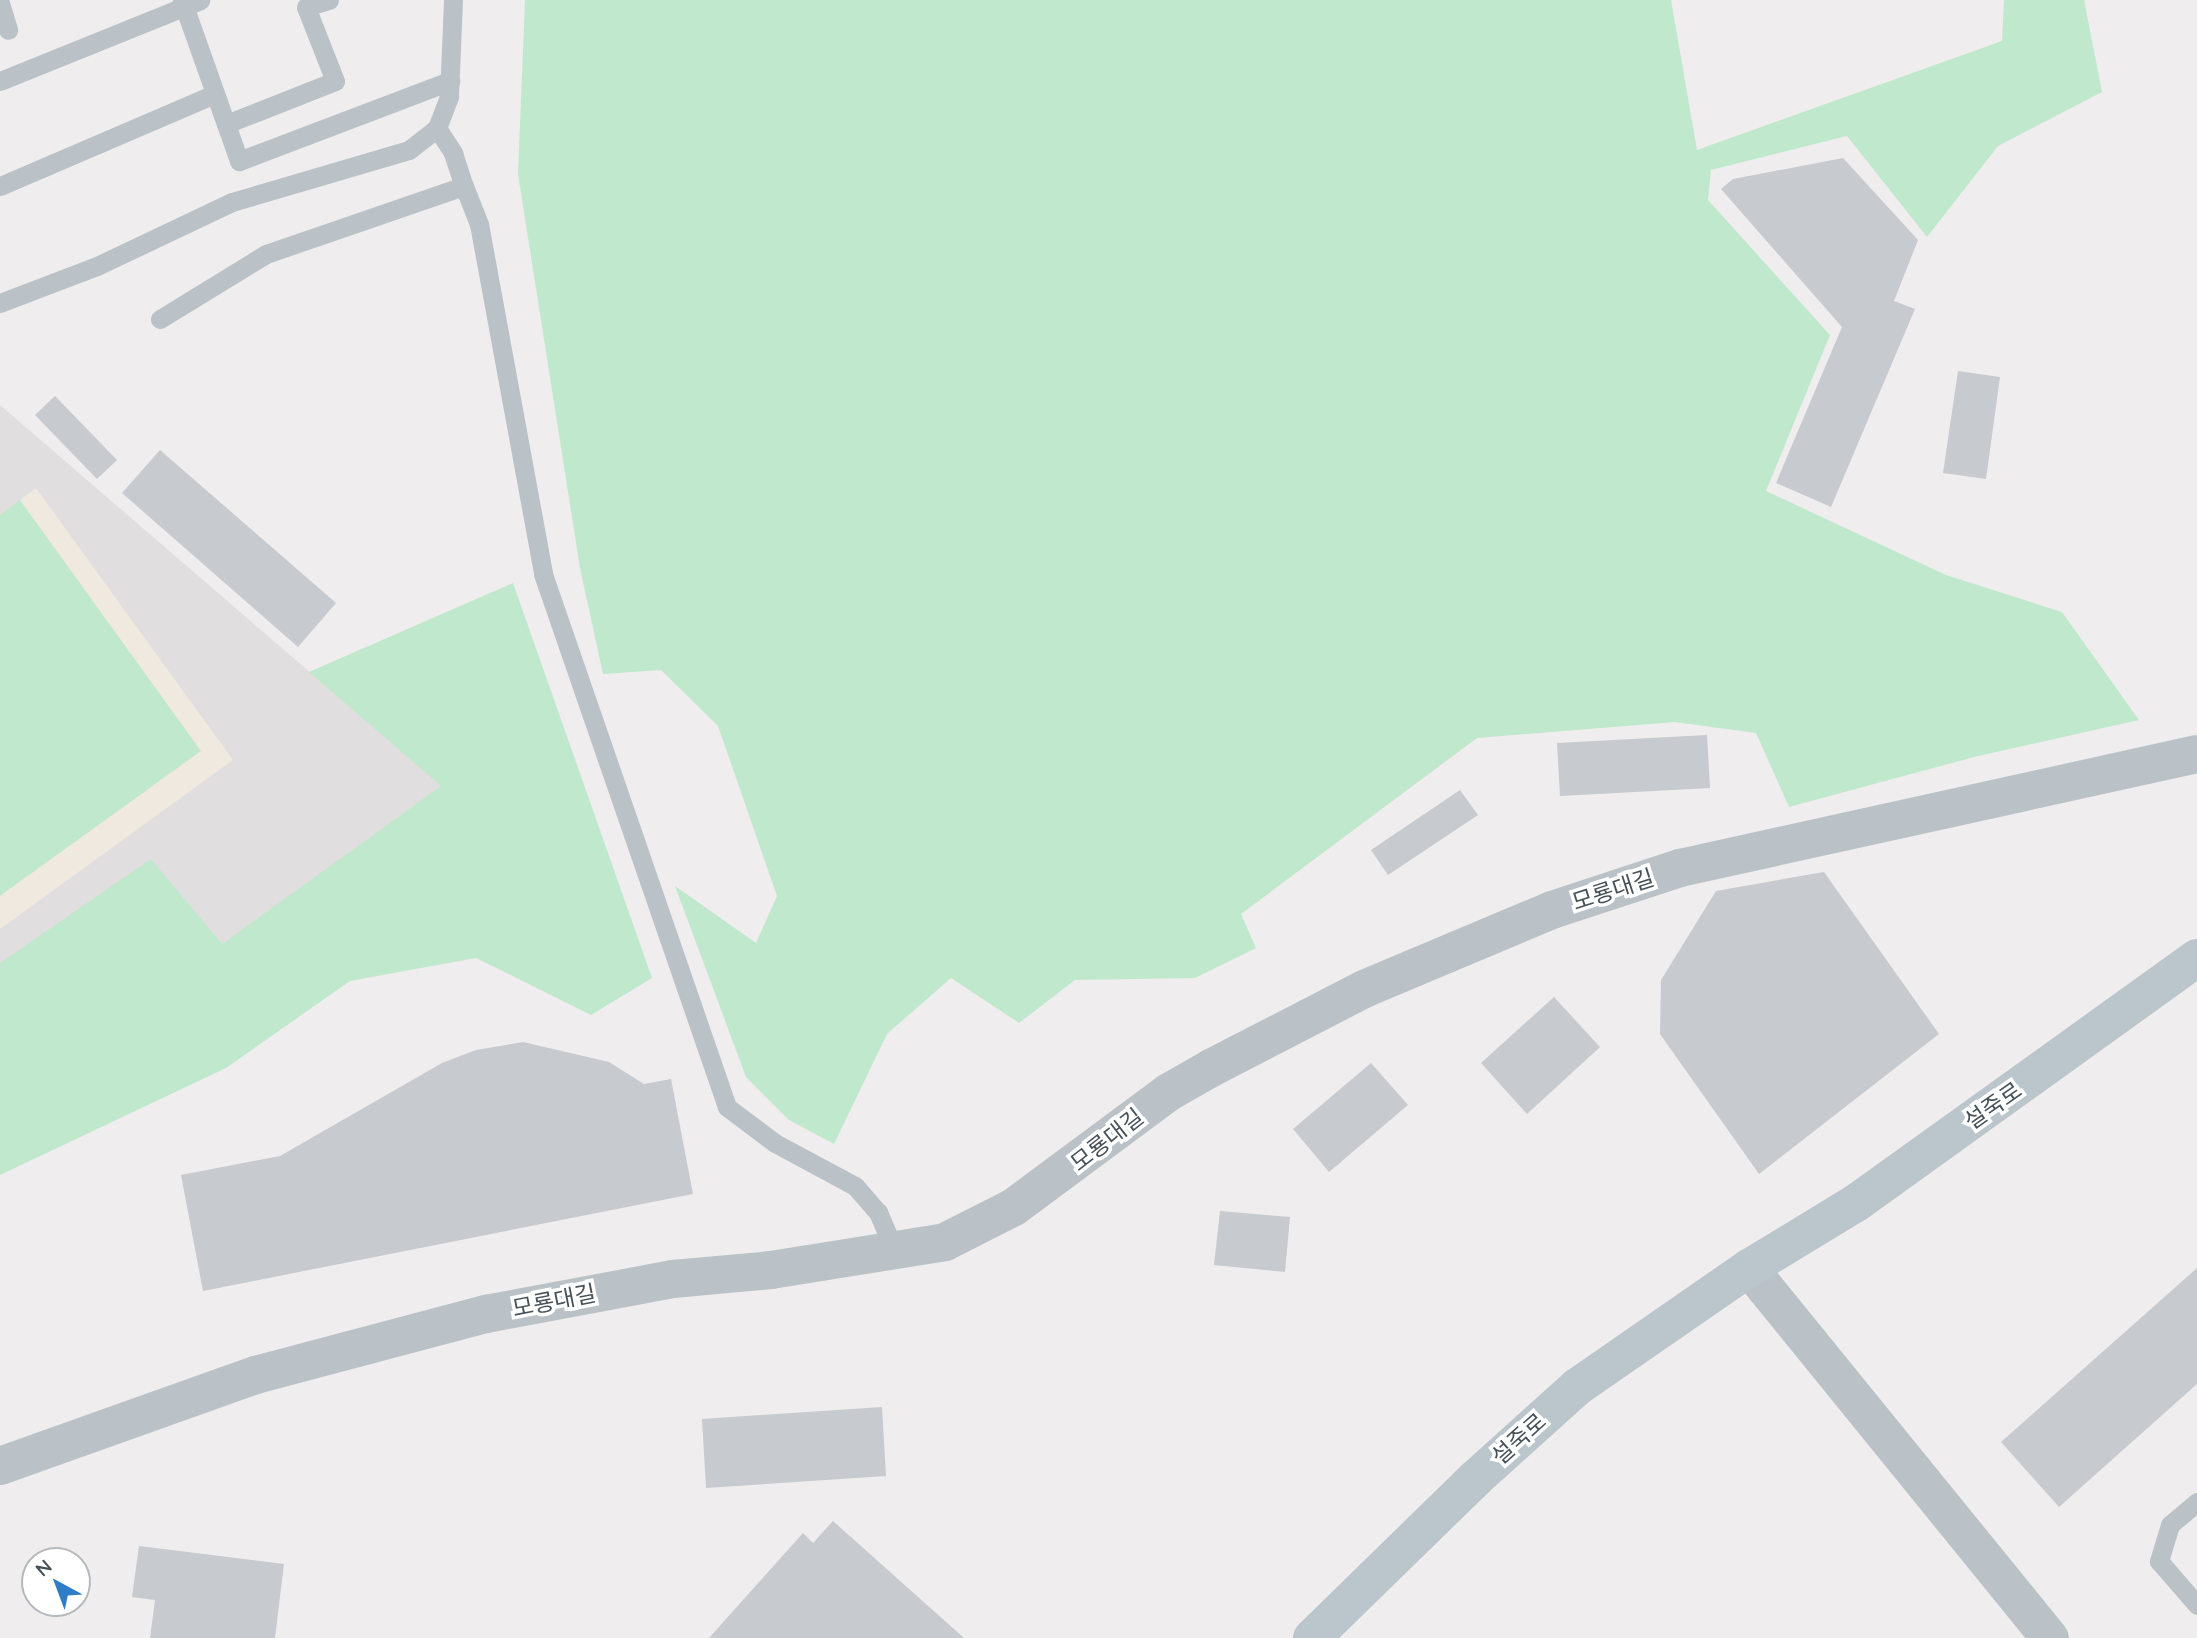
<!DOCTYPE html>
<html>
<head>
<meta charset="utf-8">
<style>
  body { margin:0 }
  #map { position:relative; width:2197px; height:1638px; overflow:hidden; background:#efeded; font-family:Quicksand,"Noto Sans KR",sans-serif }
  div>[style] { position:absolute }
  [style*='--x'] { left:calc(var(--x)*1px); top:calc(var(--y)*1px); width:calc(var(--w)*1px); rotate:calc(var(--a)*1deg) }
  .education>* { inset:0; background:#e0dede }
  .green>* { inset:0; background:#c0e8cc }
  .sand>* { inset:0; background:#efe9df }
  .building>* { inset:0; background:#c7cacf }
  .lane>* { height:19px; margin:-9.5px; padding:0 9.5px; transform-origin:9.5px; border-radius:9.5px; background:#bac2c8 }
  .street>* { height:38px; margin:-19px; padding:0 19px; transform-origin:19px; border-radius:19px; background:#bac2c8 }
  .secondary>* { height:38px; margin:-19px; padding:0 19px; transform-origin:19px; border-radius:19px; background:#bbc5cc }
  span { translate:-50% -50%; white-space:nowrap; text-align:center; line-height:1.15; -webkit-text-stroke:7px #fff; paint-order:stroke }
  .street-label { font-size:23px; color:#475158 }
  .north { position:absolute; left:21px; top:1547px; width:70px; height:70px; box-sizing:border-box; background:#fff; border:2px solid #b5b9bc; border-radius:50%; rotate:319deg; font-size:19px; font-weight:700; line-height:28px; text-align:center; color:#475158 }
  .north::after { content:''; display:block; margin:auto; width:24px; height:32px; background:#2f7dc7; clip-path:polygon(50% 0,100% 100%,50% 72%,0 100%) }
</style>
</head>
<body>
<div id="map">
  <div class="education">
    <div style="clip-path:polygon(0 405px,442px 786px,222px 945px,0 971px)"></div>
  </div>
  <div class="green">
    <div style="clip-path:polygon(525px 0,1671px 0,1697px 150px,2002px 41px,2004px 0,2084px 0,2102px 92px,1998px 146px,1927px 237px,1847px 136px,1711px 170px,1708px 200px,1830px 335px,1766px 491px,1946px 575px,2062px 612px,2139px 720px,1974px 757px,1789px 807px,1756px 733px,1675px 722px,1477px 738px,1241px 914px,1256px 948px,1195px 978px,1075px 980px,1019px 1023px,951px 978px,887px 1034px,834px 1144px,789px 1120px,746px 1077px,675px 886px,756px 943px,777px 896px,718px 726px,661px 670px,603px 674px,580px 568px,518px 174px)"></div>
    <div style="clip-path:polygon(20px 500px,201px 751px,0 896px,0 515px)"></div>
    <div style="clip-path:polygon(513px 583px,652px 978px,591px 1015px,476px 958px,350px 981px,226px 1068px,0 1175px,0 963px,151px 859px,222px 944px,441px 786px,309px 672px)"></div>
  </div>
  <div class="sand">
    <div style="clip-path:polygon(36px 488px,233px 760px,0 929px,0 896px,201px 751px,20px 500px)"></div>
  </div>
  <div class="building">
    <div style="clip-path:polygon(1843px 158px,1918px 240px,1894px 301px,1915px 309px,1831px 507px,1776px 483px,1842px 327px,1721px 189px,1733px 179px)"></div>
    <div style="clip-path:polygon(1958px 371px,2000px 377px,1986px 479px,1943px 473px)"></div>
    <div style="clip-path:polygon(55px 396px,117px 460px,97px 479px,35px 415px)"></div>
    <div style="clip-path:polygon(160px 450px,336px 603px,298px 647px,122px 493px)"></div>
    <div style="clip-path:polygon(1707px 735px,1710px 788px,1560px 796px,1557px 743px)"></div>
    <div style="clip-path:polygon(1460px 790px,1478px 815px,1388px 875px,1371px 850px)"></div>
    <div style="clip-path:polygon(1824px 872px,1939px 1034px,1759px 1174px,1660px 1034px,1661px 980px,1716px 891px)"></div>
    <div style="clip-path:polygon(1554px 997px,1600px 1047px,1527px 1114px,1481px 1063px)"></div>
    <div style="clip-path:polygon(523px 1042px,609px 1062px,644px 1084px,671px 1079px,693px 1194px,203px 1291px,181px 1175px,280px 1156px,442px 1063px,476px 1050px)"></div>
    <div style="clip-path:polygon(1371px 1063px,1408px 1105px,1329px 1172px,1293px 1129px)"></div>
    <div style="clip-path:polygon(1220px 1211px,1290px 1217px,1285px 1272px,1214px 1265px)"></div>
    <div style="clip-path:polygon(2197px 1268px,2197px 1384px,2059px 1507px,2001px 1442px)"></div>
    <div style="clip-path:polygon(882px 1407px,886px 1476px,706px 1488px,702px 1419px)"></div>
    <div style="clip-path:polygon(833px 1521px,964px 1638px,709px 1638px,803px 1533px,813px 1543px)"></div>
    <div style="clip-path:polygon(139px 1546px,284px 1564px,275px 1638px,150px 1638px,155px 1600px,132px 1597px)"></div>
  </div>
  <div class="lane">
    <div style="--x:182;--y:0;--w:171;--a:70.5"></div>
    <div style="--x:239;--y:161;--w:226;--a:-20.8"></div>
    <div style="--x:0;--y:3;--w:28;--a:73"></div>
    <div style="--x:0;--y:81;--w:216;--a:-22"></div>
    <div style="--x:226;--y:124;--w:117;--a:-21.5"></div>
    <div style="--x:335;--y:81;--w:79;--a:-111.4"></div>
    <div style="--x:306;--y:7;--w:24;--a:-17"></div>
    <div style="--x:437;--y:128;--w:30;--a:57"></div>
    <div style="--x:453;--y:153;--w:35;--a:72"></div>
    <div style="--x:0;--y:186;--w:234;--a:-23.2"></div>
    <div style="--x:0;--y:303;--w:104;--a:-20.9"></div>
    <div style="--x:97;--y:266;--w:149;--a:-25.4"></div>
    <div style="--x:232;--y:202;--w:184;--a:-16.4"></div>
    <div style="--x:409;--y:150;--w:36;--a:-38"></div>
    <div style="--x:437;--y:128;--w:34;--a:-69"></div>
    <div style="--x:449;--y:96;--w:96;--a:-87.6"></div>
    <div style="--x:160;--y:319;--w:124;--a:-31.5"></div>
    <div style="--x:266;--y:254;--w:209;--a:-19"></div>
    <div style="--x:464;--y:186;--w:41;--a:68.5"></div>
    <div style="--x:479;--y:224;--w:356;--a:79.6"></div>
    <div style="--x:543;--y:574;--w:564;--a:70.95"></div>
    <div style="--x:727;--y:1107;--w:60;--a:36.9"></div>
    <div style="--x:775;--y:1143;--w:91;--a:28.3"></div>
    <div style="--x:855;--y:1186;--w:35;--a:49"></div>
    <div style="--x:878;--y:1212;--w:43;--a:67"></div>
    <div style="--x:2197;--y:1502;--w:35;--a:140"></div>
    <div style="--x:2170;--y:1525;--w:38;--a:107"></div>
    <div style="--x:2159;--y:1561;--w:58;--a:49.2"></div>
  </div>
  <div class="street">
    <div style="--x:1749;--y:1268;--w:477;--a:50.9"></div>
    <div style="--x:0;--y:1466;--w:272;--a:-19.6"></div>
    <div style="--x:256;--y:1375;--w:238;--a:-14.9"></div>
    <div style="--x:486;--y:1314;--w:190;--a:-10.6"></div>
    <div style="--x:673;--y:1279;--w:98;--a:-5.2"></div>
    <div style="--x:771;--y:1270;--w:176;--a:-9.1"></div>
    <div style="--x:945;--y:1242;--w:77;--a:-26.9"></div>
    <div style="--x:1014;--y:1207;--w:193;--a:-36.6"></div>
    <div style="--x:1169;--y:1092;--w:48;--a:-29.7"></div>
    <div style="--x:1211;--y:1068;--w:172;--a:-27.3"></div>
    <div style="--x:1364;--y:989;--w:204;--a:-22.8"></div>
    <div style="--x:1552;--y:910;--w:135;--a:-18.2"></div>
    <div style="--x:1680;--y:868;--w:529;--a:-12.43"></div>
  </div>
  <div class="secondary">
    <div style="--x:1312;--y:1638;--w:229;--a:-44.3"></div>
    <div style="--x:1476;--y:1478;--w:136;--a:-42"></div>
    <div style="--x:1577;--y:1387;--w:209;--a:-34.7"></div>
    <div style="--x:1749;--y:1268;--w:125;--a:-31.3"></div>
    <div style="--x:1856;--y:1203;--w:420;--a:-35.7"></div>
  </div>
  <div class="street-label">
    <span style="left:1613px;top:890px;rotate:-18deg">모룡대길</span>
    <span style="left:1993px;top:1106px;rotate:-35deg">설죽로</span>
    <span style="left:1107px;top:1140px;rotate:-38deg">모룡대길</span>
    <span style="left:554px;top:1301px;rotate:-11deg">모룡대길</span>
    <span style="left:1519px;top:1439px;rotate:-42deg">설죽로</span>
  </div>
  <div class="north">N</div>
</div>
</body>
</html>
